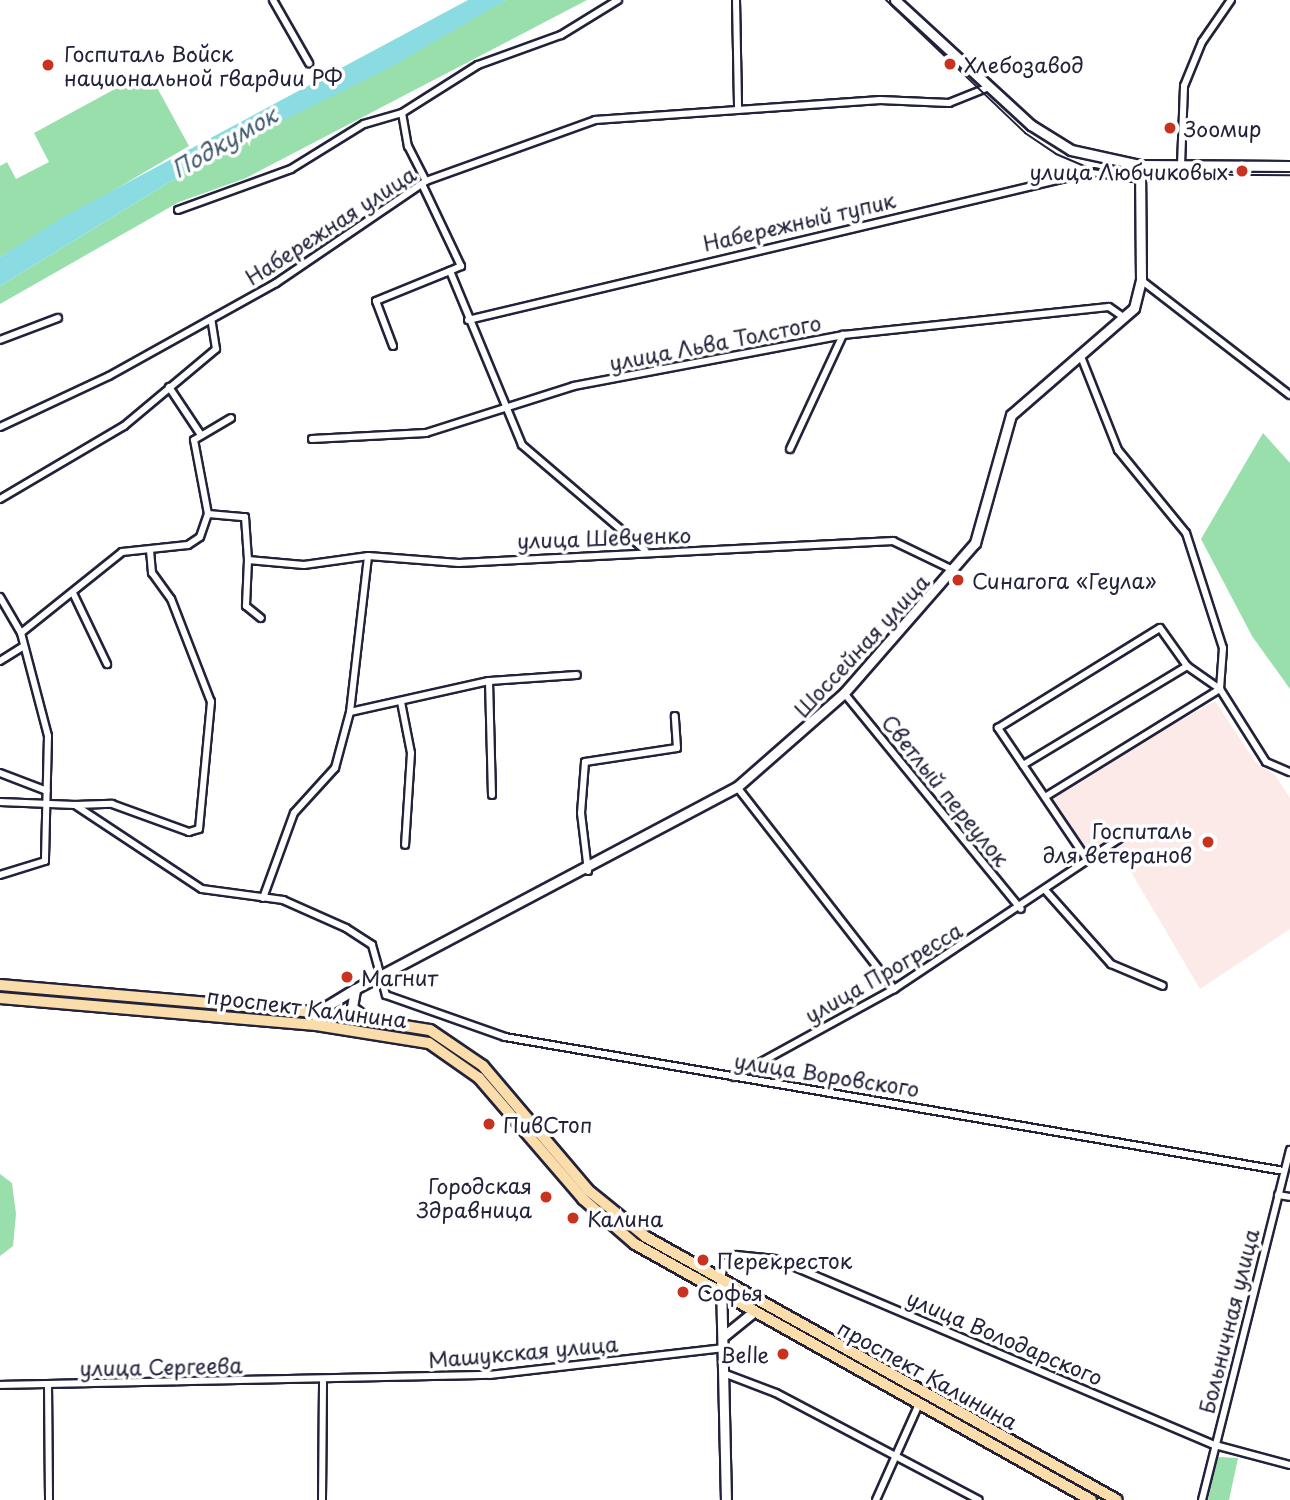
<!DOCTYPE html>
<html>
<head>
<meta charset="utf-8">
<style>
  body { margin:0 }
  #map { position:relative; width:1290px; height:1500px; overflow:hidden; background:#fff; font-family:"Playpen Sans",sans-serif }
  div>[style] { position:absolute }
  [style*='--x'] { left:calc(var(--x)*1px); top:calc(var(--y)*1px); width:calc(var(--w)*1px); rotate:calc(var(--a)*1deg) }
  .built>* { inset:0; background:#fbeae8 }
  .green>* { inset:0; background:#98dfac }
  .water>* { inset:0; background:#8adce2 }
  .roads { filter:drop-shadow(2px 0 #22223b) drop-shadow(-2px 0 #22223b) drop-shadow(0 2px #22223b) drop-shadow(0 -2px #22223b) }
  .minor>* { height:6px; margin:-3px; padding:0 3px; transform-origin:3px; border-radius:3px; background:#fff }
  .secondary>* { height:9px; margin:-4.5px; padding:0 4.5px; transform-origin:4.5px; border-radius:4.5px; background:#fff }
  .primary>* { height:10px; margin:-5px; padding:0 5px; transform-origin:5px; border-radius:5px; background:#faddab }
  .tram>* { height:2px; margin:-1px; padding:0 1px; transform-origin:1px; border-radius:1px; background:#22223b }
  .dots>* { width:19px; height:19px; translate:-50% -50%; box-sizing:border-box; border:4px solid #fff; border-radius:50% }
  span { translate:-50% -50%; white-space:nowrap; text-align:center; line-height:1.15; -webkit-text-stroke:7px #fff; paint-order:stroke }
  .poi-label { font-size:21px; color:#22223b }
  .left { translate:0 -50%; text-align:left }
  .right { translate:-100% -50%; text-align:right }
  .street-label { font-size:21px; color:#22223b }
  .water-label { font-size:23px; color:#415a6d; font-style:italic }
</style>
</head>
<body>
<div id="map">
  <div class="built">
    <div style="clip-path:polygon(1215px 701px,1256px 763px,1275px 775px,1290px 798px,1290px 929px,1200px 989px,1117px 848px,1136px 835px,1130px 826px,1087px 853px,1048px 796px)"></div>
  </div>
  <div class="green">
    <div style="clip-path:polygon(506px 0,587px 0,246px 178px,179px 202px,0 304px,0 286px,212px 156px)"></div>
    <div style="clip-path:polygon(148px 71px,189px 146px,0 257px,0 166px,7px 162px,16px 179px,49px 162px,34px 133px)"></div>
    <div style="clip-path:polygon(1263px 433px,1290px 463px,1290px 689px,1252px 636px,1201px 539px)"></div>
    <div style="clip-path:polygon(0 1174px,12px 1183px,16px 1214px,13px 1246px,0 1256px)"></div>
    <div style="clip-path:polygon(1218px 1457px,1238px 1458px,1229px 1500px,1208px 1500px)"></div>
  </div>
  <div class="water">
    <div style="clip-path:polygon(468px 0,506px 0,389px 68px,212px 156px,0 286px,0 257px,65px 216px)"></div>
  </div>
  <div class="roads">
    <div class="minor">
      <div style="--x:273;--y:0;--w:73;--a:60.3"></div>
      <div style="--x:736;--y:0;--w:107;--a:88.9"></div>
      <div style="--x:402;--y:113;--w:34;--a:80"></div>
      <div style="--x:408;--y:146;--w:39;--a:63"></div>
      <div style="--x:1181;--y:165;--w:79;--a:-87.8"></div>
      <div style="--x:1184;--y:86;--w:48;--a:-67.8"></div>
      <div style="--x:1202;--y:42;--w:51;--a:-55.4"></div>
      <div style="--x:422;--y:184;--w:91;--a:64.6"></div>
      <div style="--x:461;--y:266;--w:12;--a:156"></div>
      <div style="--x:450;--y:271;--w:188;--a:67.5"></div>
      <div style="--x:522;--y:445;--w:162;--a:40.5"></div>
      <div style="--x:178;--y:210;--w:120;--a:-19.9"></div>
      <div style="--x:291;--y:169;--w:86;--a:-31.7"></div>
      <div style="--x:364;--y:124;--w:40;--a:-16"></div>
      <div style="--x:402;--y:113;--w:90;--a:-32.3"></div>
      <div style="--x:478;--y:65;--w:88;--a:-19.9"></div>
      <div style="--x:561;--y:35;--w:67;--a:-31.6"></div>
      <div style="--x:1141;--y:280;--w:188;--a:37.7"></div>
      <div style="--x:468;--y:320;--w:640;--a:-13.36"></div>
      <div style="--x:1091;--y:172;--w:49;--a:8.1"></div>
      <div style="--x:0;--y:340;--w:62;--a:-20.8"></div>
      <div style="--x:393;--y:346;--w:48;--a:-110.7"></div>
      <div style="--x:376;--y:301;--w:80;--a:-22.1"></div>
      <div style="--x:1082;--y:359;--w:98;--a:68.4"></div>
      <div style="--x:1118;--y:450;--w:107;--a:50.7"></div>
      <div style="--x:1186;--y:533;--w:121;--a:72.2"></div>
      <div style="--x:1223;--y:648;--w:41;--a:94.2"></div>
      <div style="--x:1220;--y:689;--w:86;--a:57.8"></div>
      <div style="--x:1266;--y:762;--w:26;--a:23"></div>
      <div style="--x:169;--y:387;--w:58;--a:56.3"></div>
      <div style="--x:0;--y:427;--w:120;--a:-25.1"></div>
      <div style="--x:109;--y:376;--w:191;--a:-29.1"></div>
      <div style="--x:276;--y:283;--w:181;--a:-34.2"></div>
      <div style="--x:426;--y:181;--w:180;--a:-19.8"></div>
      <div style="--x:595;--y:120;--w:286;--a:-4"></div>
      <div style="--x:880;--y:100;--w:69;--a:2.5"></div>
      <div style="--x:949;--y:103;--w:43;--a:-21.8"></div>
      <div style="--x:312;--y:439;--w:114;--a:-3"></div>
      <div style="--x:426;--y:433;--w:155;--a:-17.6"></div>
      <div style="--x:574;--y:386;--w:274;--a:-10.7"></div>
      <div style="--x:843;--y:335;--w:267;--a:-6"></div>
      <div style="--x:1109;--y:307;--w:19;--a:35"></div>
      <div style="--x:790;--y:449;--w:126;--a:-65.1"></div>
      <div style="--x:0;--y:499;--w:144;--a:-30.5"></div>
      <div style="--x:124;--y:426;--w:120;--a:-39.9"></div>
      <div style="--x:216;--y:349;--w:30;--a:-99"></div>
      <div style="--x:208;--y:514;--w:75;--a:-100.7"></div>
      <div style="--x:194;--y:440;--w:43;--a:-30.7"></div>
      <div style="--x:248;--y:560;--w:46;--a:92.5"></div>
      <div style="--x:246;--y:606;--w:19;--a:39"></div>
      <div style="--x:73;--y:593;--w:79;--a:64.4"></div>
      <div style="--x:0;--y:597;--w:42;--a:59.7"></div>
      <div style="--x:21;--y:633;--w:106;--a:75.3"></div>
      <div style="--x:48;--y:736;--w:125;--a:91.4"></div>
      <div style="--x:45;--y:861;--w:47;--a:162.7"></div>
      <div style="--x:21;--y:633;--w:129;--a:-38.7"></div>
      <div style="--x:122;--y:552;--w:66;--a:-6.1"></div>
      <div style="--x:188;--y:545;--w:14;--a:-34"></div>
      <div style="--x:200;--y:537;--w:24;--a:-71"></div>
      <div style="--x:208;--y:514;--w:37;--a:5"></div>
      <div style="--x:245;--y:517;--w:43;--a:86"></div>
      <div style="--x:248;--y:560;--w:56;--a:5.1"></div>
      <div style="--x:304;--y:565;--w:65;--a:-8"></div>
      <div style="--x:368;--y:556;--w:91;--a:4.4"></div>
      <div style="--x:459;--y:563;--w:435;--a:-2.9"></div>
      <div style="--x:893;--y:541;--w:67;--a:25.8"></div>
      <div style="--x:0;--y:661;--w:28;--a:-32"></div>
      <div style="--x:489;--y:681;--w:114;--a:88.5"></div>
      <div style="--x:844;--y:693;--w:279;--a:50.7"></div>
      <div style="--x:401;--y:702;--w:52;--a:78.9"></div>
      <div style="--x:411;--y:753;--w:92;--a:93.7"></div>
      <div style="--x:350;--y:712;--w:142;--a:-12.6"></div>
      <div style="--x:489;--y:681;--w:88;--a:-3.9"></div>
      <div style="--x:1023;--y:765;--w:192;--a:-31.1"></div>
      <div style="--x:0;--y:773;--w:50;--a:21"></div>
      <div style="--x:737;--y:787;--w:256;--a:52.1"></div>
      <div style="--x:1045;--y:797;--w:206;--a:-31.7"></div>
      <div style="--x:0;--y:802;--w:75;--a:2.3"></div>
      <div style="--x:75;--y:805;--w:152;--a:33.5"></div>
      <div style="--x:202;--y:889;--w:82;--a:7.7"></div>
      <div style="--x:283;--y:900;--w:69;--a:24"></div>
      <div style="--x:346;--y:928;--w:31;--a:33"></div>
      <div style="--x:372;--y:945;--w:52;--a:74.4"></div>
      <div style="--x:386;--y:995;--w:126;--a:19.4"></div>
      <div style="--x:505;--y:1037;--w:790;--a:9.76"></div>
      <div style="--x:75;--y:805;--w:37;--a:-2"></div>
      <div style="--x:112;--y:804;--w:82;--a:20"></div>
      <div style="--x:189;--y:832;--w:10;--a:-17"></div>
      <div style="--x:199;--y:829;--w:128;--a:-84.6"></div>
      <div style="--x:211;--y:702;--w:110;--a:-111.2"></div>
      <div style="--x:171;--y:599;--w:32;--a:-126"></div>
      <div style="--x:152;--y:573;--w:22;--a:-95"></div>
      <div style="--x:1088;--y:861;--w:161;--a:-124.1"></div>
      <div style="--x:998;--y:728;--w:190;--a:-31.7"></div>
      <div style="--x:1160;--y:628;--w:47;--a:54.6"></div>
      <div style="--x:1187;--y:666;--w:40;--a:34.9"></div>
      <div style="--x:588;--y:871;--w:58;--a:-96.9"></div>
      <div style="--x:581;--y:813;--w:51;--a:-85.5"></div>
      <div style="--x:585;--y:762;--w:93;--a:-8.7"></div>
      <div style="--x:677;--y:748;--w:32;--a:-94"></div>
      <div style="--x:1046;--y:891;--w:98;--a:48.3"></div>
      <div style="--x:1111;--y:964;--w:56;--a:22.9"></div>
      <div style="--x:263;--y:898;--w:90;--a:-70"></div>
      <div style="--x:294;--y:813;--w:61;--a:-47.7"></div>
      <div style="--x:335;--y:768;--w:58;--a:-75"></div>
      <div style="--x:350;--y:712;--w:157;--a:-83.4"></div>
      <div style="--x:734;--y:1077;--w:183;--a:-28.8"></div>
      <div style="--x:894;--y:989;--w:279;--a:-33.7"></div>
      <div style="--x:1278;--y:1195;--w:12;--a:9"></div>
      <div style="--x:721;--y:1279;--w:15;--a:-79"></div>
      <div style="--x:724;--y:1264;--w:15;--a:-37"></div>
      <div style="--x:736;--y:1255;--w:40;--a:5.7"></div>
      <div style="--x:776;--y:1259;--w:477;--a:23"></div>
      <div style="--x:1215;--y:1445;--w:78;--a:14.9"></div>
      <div style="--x:726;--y:1374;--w:53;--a:20.8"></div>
      <div style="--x:776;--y:1393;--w:229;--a:27.8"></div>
      <div style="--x:48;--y:1384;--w:116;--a:89.5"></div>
      <div style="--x:0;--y:1385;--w:490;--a:-1.2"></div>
      <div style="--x:490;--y:1375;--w:235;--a:-6.6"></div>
      <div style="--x:322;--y:1500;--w:120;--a:-89.5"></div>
      <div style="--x:876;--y:1500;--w:105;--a:-65.9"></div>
      <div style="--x:1202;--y:1500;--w:361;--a:-75.9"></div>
    </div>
    <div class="secondary">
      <div style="--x:895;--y:0;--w:185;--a:42.6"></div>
      <div style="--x:1031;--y:125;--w:47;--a:32"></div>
      <div style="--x:1071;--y:150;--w:71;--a:12.3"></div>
      <div style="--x:1140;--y:165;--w:150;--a:0.4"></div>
      <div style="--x:355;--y:990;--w:17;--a:100"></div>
      <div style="--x:352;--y:1007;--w:18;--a:38"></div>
      <div style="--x:316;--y:1025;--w:13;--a:-86"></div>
      <div style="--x:317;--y:1012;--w:44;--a:-31.2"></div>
      <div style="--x:355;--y:989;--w:432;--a:-27.9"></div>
      <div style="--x:737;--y:787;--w:142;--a:-41.3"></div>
      <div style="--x:844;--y:693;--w:199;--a:-48.9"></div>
      <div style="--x:975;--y:543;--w:133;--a:-74.3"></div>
      <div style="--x:1011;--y:415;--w:163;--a:-41"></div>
      <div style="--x:1134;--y:308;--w:29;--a:-76"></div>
      <div style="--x:1141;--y:280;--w:115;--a:-90.5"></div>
      <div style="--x:721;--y:1281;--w:219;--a:88.7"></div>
      <div style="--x:725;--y:1335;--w:35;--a:-39"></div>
    </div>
    <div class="primary">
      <div style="--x:0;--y:985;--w:318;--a:4.9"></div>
      <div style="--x:317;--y:1012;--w:114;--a:9.1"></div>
      <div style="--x:430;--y:1030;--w:64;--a:34.2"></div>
      <div style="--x:483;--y:1066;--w:162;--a:49.7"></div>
      <div style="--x:588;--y:1190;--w:75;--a:39"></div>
      <div style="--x:646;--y:1237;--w:539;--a:29.18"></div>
      <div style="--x:0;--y:998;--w:317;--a:4.9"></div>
      <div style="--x:316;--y:1025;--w:114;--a:9.1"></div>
      <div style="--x:429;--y:1043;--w:61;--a:35"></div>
      <div style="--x:479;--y:1078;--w:160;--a:49.3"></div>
      <div style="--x:583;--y:1199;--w:69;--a:40.9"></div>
      <div style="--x:635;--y:1244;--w:523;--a:29.31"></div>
    </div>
  </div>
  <div class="tram">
    <div style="--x:886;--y:0;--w:192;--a:43.7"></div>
    <div style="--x:1025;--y:133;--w:37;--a:34"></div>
    <div style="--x:1056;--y:154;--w:39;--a:23"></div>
    <div style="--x:1092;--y:169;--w:36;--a:8"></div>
    <div style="--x:1128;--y:174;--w:162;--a:0.4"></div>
  </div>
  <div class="dots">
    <div style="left:950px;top:64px;background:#c8321e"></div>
    <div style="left:48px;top:65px;background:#c8321e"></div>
    <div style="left:1170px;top:128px;background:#c8321e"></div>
    <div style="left:1242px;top:171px;background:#c8321e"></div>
    <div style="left:958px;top:580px;background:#c8321e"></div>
    <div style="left:1208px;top:842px;background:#c8321e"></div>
    <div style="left:347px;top:977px;background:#c8321e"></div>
    <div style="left:489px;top:1124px;background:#c8321e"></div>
    <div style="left:546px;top:1197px;background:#c8321e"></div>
    <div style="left:573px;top:1218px;background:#c8321e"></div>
    <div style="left:703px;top:1260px;background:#c8321e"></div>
    <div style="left:683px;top:1292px;background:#c8321e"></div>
    <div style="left:783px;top:1354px;background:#c8321e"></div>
  </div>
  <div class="poi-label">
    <span class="left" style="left:64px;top:65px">Госпиталь Войск<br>национальной гвардии РФ</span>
    <span class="left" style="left:964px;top:64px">Хлебозавод</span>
    <span class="left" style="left:1184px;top:128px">Зоомир</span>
    <span class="right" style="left:1228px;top:171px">улица Любчиковых</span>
    <span class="left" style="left:972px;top:580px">Синагога «Геула»</span>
    <span class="right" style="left:1192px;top:842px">Госпиталь<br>для ветеранов</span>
    <span class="left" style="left:361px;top:977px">Магнит</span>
    <span class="left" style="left:503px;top:1124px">ПивСтоп</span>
    <span class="right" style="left:532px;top:1197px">Городская<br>Здравница</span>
    <span class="left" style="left:587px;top:1218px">Калина</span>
    <span class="left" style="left:717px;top:1260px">Перекресток</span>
    <span class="left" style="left:697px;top:1292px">Софья</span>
    <span class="right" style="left:769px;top:1354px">Belle</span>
  </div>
  <div class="street-label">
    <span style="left:799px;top:221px;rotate:-13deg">Набережный тупик</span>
    <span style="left:330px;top:225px;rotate:-33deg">Набережная улица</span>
    <span style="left:715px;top:342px;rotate:-11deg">улица Льва Толстого</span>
    <span style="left:604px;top:537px;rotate:-2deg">улица Шевченко</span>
    <span style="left:861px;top:645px;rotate:-47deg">Шоссейная улица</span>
    <span style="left:946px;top:790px;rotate:51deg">Светлый переулок</span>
    <span style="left:883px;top:972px;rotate:-30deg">улица Прогресса</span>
    <span style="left:307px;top:1007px;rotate:7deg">проспект Калинина</span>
    <span style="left:827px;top:1074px;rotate:9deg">улица Воровского</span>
    <span style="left:1228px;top:1321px;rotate:-76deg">Больничная улица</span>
    <span style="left:1005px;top:1337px;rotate:23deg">улица Володарского</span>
    <span style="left:523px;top:1351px;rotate:-5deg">Машукская улица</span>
    <span style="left:161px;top:1366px;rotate:-1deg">улица Сергеева</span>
    <span style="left:928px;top:1374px;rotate:29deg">проспект Калинина</span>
  </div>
  <div class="water-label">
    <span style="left:224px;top:142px;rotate:-30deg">Подкумок</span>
  </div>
</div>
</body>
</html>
